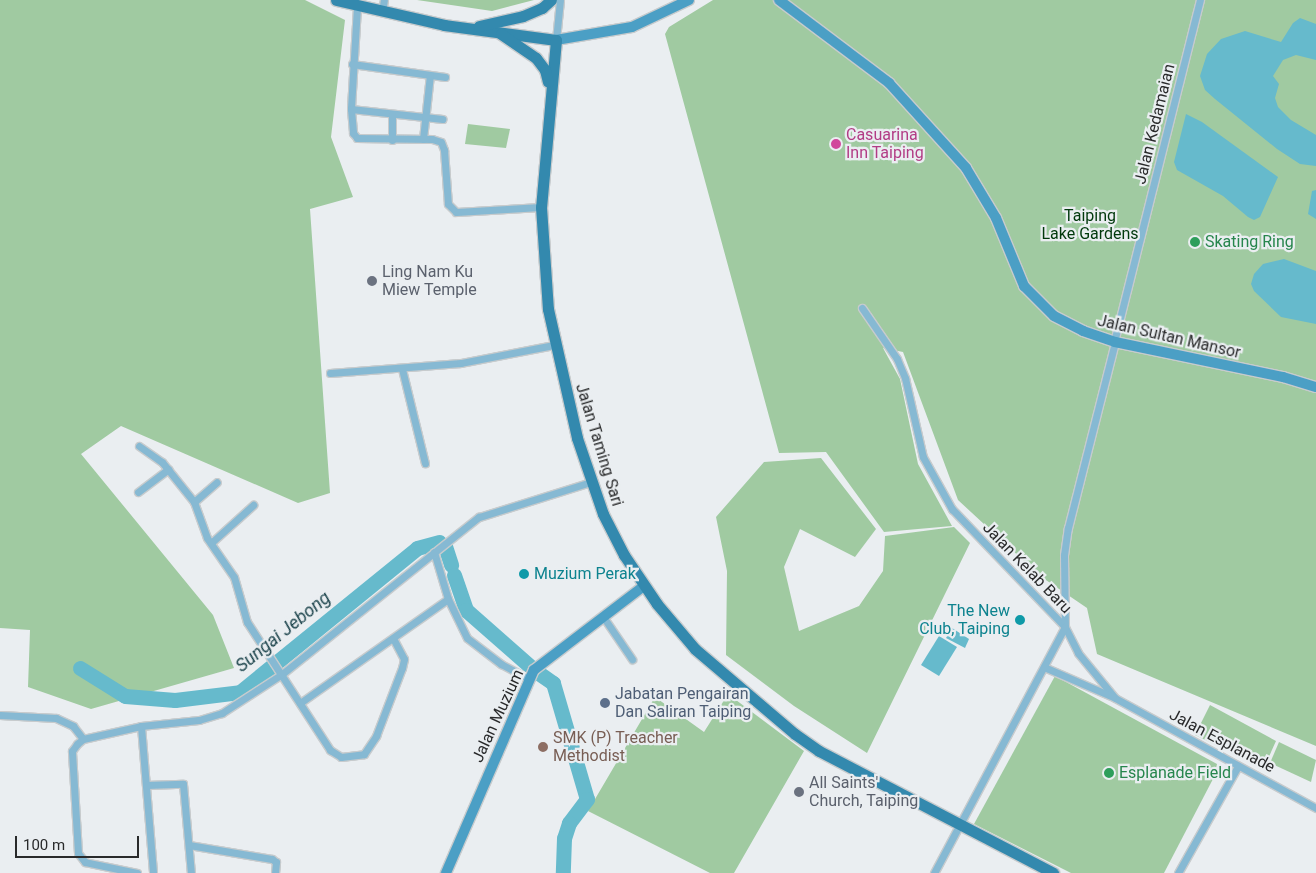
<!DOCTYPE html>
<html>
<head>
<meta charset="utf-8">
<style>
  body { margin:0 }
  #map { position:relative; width:1316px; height:873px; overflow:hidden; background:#eaeef1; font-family:Roboto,sans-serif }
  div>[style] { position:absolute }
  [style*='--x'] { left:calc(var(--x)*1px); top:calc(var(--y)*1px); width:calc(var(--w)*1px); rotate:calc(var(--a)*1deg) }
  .green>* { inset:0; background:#a0caa1 }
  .water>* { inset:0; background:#66bacc }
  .river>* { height:15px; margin:-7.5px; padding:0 7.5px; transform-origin:7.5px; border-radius:7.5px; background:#66bacc }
  .roads { filter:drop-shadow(1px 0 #c7cbcd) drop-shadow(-1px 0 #c7cbcd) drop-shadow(0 1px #c7cbcd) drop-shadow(0 -1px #c7cbcd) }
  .street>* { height:7px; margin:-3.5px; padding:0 3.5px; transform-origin:3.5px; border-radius:3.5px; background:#86b9d3 }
  .secondary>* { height:10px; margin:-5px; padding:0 5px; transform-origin:5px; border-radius:5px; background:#4b9fc5 }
  .primary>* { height:11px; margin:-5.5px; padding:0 5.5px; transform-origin:5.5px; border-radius:5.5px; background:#3389ae }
  .dots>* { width:14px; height:14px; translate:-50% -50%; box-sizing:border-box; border:2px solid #eaeef1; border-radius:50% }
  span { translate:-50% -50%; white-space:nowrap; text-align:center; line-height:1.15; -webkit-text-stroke:4.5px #eaeef1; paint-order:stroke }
  .street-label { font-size:16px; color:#292a2b }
  .hotel-label { font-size:16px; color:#b23c85 }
  .left { translate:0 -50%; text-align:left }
  .park-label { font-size:16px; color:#01390c }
  .leisure-label { font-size:16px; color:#27864d }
  .worship-label { font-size:16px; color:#5b616d }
  .culture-label { font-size:16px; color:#0d838f }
  .right { translate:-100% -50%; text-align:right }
  .service-label { font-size:16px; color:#4e5e75 }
  .education-label { font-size:16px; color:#785e54 }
  .water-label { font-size:18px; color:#1a424a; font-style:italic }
  .scale { position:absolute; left:15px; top:836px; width:124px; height:22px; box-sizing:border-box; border:2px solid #292a2b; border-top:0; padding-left:6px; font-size:15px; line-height:18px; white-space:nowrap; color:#292a2b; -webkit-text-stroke:4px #eaeef1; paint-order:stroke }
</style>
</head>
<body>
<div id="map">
  <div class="green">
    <div style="clip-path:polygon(0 0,305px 0,345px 20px,331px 137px,353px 197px,310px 209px,330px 493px,298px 503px,121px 426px,81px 454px,213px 615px,234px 668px,91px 709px,28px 687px,30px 630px,0 628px)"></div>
    <div style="clip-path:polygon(417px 0,534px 0,492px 11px)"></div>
    <div style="clip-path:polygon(713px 0,1316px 0,1316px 746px,1097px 654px,1087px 608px,1040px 576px,958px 500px,903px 352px,883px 348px,900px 379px,918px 464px,952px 526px,884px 532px,826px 452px,779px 453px,665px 34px,669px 27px)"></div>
    <div style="clip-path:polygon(468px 124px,510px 129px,506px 148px,465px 144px)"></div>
    <div style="clip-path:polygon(821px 458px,876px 529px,855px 557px,800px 529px,784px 567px,799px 631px,859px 606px,883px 571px,885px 536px,954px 527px,970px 543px,867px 753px,794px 706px,726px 655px,727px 571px,716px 517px,764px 462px)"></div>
    <div style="clip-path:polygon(1055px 676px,1217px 764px,1214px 777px,1164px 873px,1071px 873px,974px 824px)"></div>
    <div style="clip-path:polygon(728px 694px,804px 751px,734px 873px,710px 873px,588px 811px,655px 697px,704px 732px)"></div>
    <div style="clip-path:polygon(1210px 705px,1276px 741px,1267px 761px,1229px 744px,1226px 750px,1195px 735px)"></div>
    <div style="clip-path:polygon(1279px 742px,1316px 760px,1311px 782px,1270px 763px)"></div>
  </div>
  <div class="water">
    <div style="clip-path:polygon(1300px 18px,1316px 24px,1316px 60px,1296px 55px,1283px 60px,1273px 76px,1279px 84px,1275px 98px,1278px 107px,1291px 120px,1316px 135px,1316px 166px,1300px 164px,1277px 149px,1215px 99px,1205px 90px,1200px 76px,1207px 54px,1221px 39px,1245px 31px,1281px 42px,1293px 23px)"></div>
    <div style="clip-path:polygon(1186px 114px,1202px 122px,1278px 177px,1260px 217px,1254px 220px,1248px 217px,1223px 196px,1177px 170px,1174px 162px)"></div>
    <div style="clip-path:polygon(1316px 190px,1316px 219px,1308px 214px,1312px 191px)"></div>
    <div style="clip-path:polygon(1284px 259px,1316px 271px,1316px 324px,1281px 317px,1254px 291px,1251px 284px,1254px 274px,1263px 264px)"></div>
    <div style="clip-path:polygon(952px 628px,969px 639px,965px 648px,946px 638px)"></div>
    <div style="clip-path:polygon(939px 636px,957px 647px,939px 676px,921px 665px)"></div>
  </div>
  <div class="river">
    <div style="--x:445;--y:546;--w:20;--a:72"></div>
    <div style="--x:454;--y:575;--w:37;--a:71"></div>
    <div style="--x:466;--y:610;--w:88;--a:41.3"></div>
    <div style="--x:80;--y:668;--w:53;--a:31.9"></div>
    <div style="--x:125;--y:696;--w:50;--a:4.6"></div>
    <div style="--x:175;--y:700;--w:65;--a:-7"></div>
    <div style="--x:240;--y:692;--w:228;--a:-39.1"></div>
    <div style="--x:417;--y:548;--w:23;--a:-15"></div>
    <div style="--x:540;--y:674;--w:16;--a:35"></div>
    <div style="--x:553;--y:683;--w:121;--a:73.7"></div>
    <div style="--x:587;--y:799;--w:30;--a:127"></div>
    <div style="--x:569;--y:823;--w:16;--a:108"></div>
    <div style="--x:564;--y:838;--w:35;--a:92"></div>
  </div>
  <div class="roads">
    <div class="street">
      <div style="--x:357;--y:7;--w:102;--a:93.4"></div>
      <div style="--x:351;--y:109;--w:24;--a:85"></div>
      <div style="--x:353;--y:133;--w:6;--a:51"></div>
      <div style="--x:357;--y:138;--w:75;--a:0.8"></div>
      <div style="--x:432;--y:139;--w:9;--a:18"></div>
      <div style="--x:441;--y:142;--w:9;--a:69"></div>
      <div style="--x:444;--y:150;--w:54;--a:85.8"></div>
      <div style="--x:448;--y:204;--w:11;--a:45"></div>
      <div style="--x:456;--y:212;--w:85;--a:-3.4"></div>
      <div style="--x:382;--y:12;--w:12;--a:-81"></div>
      <div style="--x:556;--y:40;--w:40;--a:-84.3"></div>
      <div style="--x:352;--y:64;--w:94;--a:8"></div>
      <div style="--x:351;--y:109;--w:92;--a:6.3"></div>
      <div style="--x:423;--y:139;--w:64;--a:-83.8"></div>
      <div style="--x:392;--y:140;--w:26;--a:-90"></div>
      <div style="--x:862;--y:308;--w:62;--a:55.5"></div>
      <div style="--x:897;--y:359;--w:21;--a:67"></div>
      <div style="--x:905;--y:378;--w:81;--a:77.2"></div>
      <div style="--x:923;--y:457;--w:60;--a:60.9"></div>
      <div style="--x:952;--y:509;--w:163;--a:46.2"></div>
      <div style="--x:1065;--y:627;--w:29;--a:63"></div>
      <div style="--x:1078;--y:653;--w:58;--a:50.6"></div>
      <div style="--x:1115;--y:698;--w:229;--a:28.7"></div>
      <div style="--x:1114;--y:342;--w:353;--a:-75.9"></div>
      <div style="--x:402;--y:369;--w:97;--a:76.3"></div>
      <div style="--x:330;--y:373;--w:131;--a:-4.4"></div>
      <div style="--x:461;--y:363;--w:95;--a:-11"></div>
      <div style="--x:139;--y:446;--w:28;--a:35"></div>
      <div style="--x:162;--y:462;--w:51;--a:51.3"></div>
      <div style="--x:194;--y:502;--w:38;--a:70"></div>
      <div style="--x:207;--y:538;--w:47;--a:55.3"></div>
      <div style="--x:234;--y:577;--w:47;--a:73.9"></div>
      <div style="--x:247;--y:622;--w:153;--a:57"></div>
      <div style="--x:330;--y:750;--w:13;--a:32"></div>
      <div style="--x:341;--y:757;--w:23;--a:-7"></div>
      <div style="--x:364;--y:754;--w:22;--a:-56"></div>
      <div style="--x:376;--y:736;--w:73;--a:-69.1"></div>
      <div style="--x:402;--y:668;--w:9;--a:-77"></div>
      <div style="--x:404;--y:659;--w:21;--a:-118"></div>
      <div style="--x:138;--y:492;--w:38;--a:-37"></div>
      <div style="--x:194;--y:502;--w:30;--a:-41"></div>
      <div style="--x:211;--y:543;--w:57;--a:-42.1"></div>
      <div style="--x:434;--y:552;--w:49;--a:73.4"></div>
      <div style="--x:448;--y:599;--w:43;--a:64"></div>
      <div style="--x:467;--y:638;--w:43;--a:37.4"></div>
      <div style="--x:501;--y:664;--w:32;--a:28"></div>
      <div style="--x:604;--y:618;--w:50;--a:55.7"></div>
      <div style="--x:1065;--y:627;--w:72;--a:-90.8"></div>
      <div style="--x:1064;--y:555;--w:27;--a:-82"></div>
      <div style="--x:1068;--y:528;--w:192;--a:-75.8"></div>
      <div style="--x:1044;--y:667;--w:75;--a:23.5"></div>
      <div style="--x:300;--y:703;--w:181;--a:-35.1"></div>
      <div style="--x:0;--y:715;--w:56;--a:3.1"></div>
      <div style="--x:56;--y:718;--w:19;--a:25"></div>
      <div style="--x:73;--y:726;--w:16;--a:52"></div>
      <div style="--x:141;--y:726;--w:147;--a:85.3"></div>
      <div style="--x:146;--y:785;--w:37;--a:-2"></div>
      <div style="--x:183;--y:784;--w:89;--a:84.9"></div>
      <div style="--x:189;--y:845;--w:84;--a:9.6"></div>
      <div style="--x:272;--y:859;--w:5;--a:37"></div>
      <div style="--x:276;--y:862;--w:11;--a:95"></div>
      <div style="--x:137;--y:873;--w:53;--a:-168.1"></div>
      <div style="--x:85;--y:862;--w:11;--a:-128"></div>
      <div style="--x:78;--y:853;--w:102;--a:-93.4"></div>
      <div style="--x:72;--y:751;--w:9;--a:-54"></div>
      <div style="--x:77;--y:744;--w:8;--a:-40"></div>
      <div style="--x:83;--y:739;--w:59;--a:-12.6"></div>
      <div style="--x:141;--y:726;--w:58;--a:-5.9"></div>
      <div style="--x:199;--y:720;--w:24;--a:-17"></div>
      <div style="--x:222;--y:713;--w:72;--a:-33"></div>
      <div style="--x:282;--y:674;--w:252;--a:-38.6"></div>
      <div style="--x:479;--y:517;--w:117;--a:-17.4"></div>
      <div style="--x:934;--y:873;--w:279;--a:-62"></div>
      <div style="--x:1178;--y:873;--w:123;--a:-60.7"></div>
    </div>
    <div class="secondary">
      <div style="--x:779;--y:0;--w:138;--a:37"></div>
      <div style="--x:889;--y:83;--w:115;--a:47.8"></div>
      <div style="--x:966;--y:168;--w:58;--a:59"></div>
      <div style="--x:996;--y:218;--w:74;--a:67.6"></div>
      <div style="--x:1024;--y:286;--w:42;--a:45"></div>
      <div style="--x:1054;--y:316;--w:33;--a:27"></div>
      <div style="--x:1083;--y:331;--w:34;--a:19"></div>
      <div style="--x:1115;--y:342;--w:172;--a:11.8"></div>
      <div style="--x:1283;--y:377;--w:34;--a:17"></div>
      <div style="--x:556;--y:40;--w:77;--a:-9.7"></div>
      <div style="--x:632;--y:27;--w:63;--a:-25.3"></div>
      <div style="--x:446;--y:873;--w:221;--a:-66.6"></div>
      <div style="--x:534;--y:670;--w:138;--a:-37.4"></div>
    </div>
    <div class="primary">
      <div style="--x:336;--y:0;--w:111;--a:13"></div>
      <div style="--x:444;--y:25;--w:113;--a:7.6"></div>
      <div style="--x:556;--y:40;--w:168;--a:95.1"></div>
      <div style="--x:541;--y:207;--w:102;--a:86.1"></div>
      <div style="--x:548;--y:309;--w:132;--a:77.3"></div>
      <div style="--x:577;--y:438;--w:80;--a:71.1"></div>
      <div style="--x:603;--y:514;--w:46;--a:62.9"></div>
      <div style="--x:624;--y:555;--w:59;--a:56"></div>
      <div style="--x:657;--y:604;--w:59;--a:49.8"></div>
      <div style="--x:695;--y:649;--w:131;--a:40.4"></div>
      <div style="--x:795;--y:734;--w:29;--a:35"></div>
      <div style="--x:819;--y:751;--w:264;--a:27.5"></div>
      <div style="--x:479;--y:26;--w:45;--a:-12.8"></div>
      <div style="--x:523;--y:16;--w:21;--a:-23"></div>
      <div style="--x:542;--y:8;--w:12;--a:-42"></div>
      <div style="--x:501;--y:34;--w:42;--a:34.4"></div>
      <div style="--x:536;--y:58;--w:15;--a:53"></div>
      <div style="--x:545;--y:70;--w:12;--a:76"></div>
    </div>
  </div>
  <div class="dots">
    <div style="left:836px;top:144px;background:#d1479c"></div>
    <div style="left:1195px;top:242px;background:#2e9e5b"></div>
    <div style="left:372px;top:281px;background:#6b7280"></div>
    <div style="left:524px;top:574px;background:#0f9aa8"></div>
    <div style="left:1020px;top:620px;background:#0f9aa8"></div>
    <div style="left:605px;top:703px;background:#5c6f8a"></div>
    <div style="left:543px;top:747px;background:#8d6e63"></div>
    <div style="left:1109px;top:773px;background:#2e9e5b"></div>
    <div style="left:799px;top:792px;background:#6b7280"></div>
  </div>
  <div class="street-label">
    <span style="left:1155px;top:124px;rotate:-76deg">Jalan Kedamaian</span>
    <span style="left:1169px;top:337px;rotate:13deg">Jalan Sultan Mansor</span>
    <span style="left:599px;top:445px;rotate:73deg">Jalan Taming Sari</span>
    <span style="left:1027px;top:568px;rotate:46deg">Jalan Kelab Baru</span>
    <span style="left:498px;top:716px;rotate:-65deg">Jalan Muzium</span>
    <span style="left:1222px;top:741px;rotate:28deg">Jalan Esplanade</span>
  </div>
  <div class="hotel-label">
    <span class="left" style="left:846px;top:144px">Casuarina<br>Inn Taiping</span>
  </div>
  <div class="park-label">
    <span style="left:1090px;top:225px">Taiping<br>Lake Gardens</span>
  </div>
  <div class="leisure-label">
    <span class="left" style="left:1205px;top:242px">Skating Ring</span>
    <span class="left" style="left:1119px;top:773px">Esplanade Field</span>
  </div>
  <div class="worship-label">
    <span class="left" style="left:382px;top:281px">Ling Nam Ku<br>Miew Temple</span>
    <span class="left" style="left:809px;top:792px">All Saints'<br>Church, Taiping</span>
  </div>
  <div class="culture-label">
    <span class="left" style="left:534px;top:574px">Muzium Perak</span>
    <span class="right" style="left:1010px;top:620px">The New<br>Club, Taiping</span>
  </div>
  <div class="service-label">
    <span class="left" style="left:615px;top:703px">Jabatan Pengairan<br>Dan Saliran Taiping</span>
  </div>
  <div class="education-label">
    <span class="left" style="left:553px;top:747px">SMK (P) Treacher<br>Methodist</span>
  </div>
  <div class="water-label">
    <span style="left:283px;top:632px;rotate:-39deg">Sungai Jebong</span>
  </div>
  <div class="scale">100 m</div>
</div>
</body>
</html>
